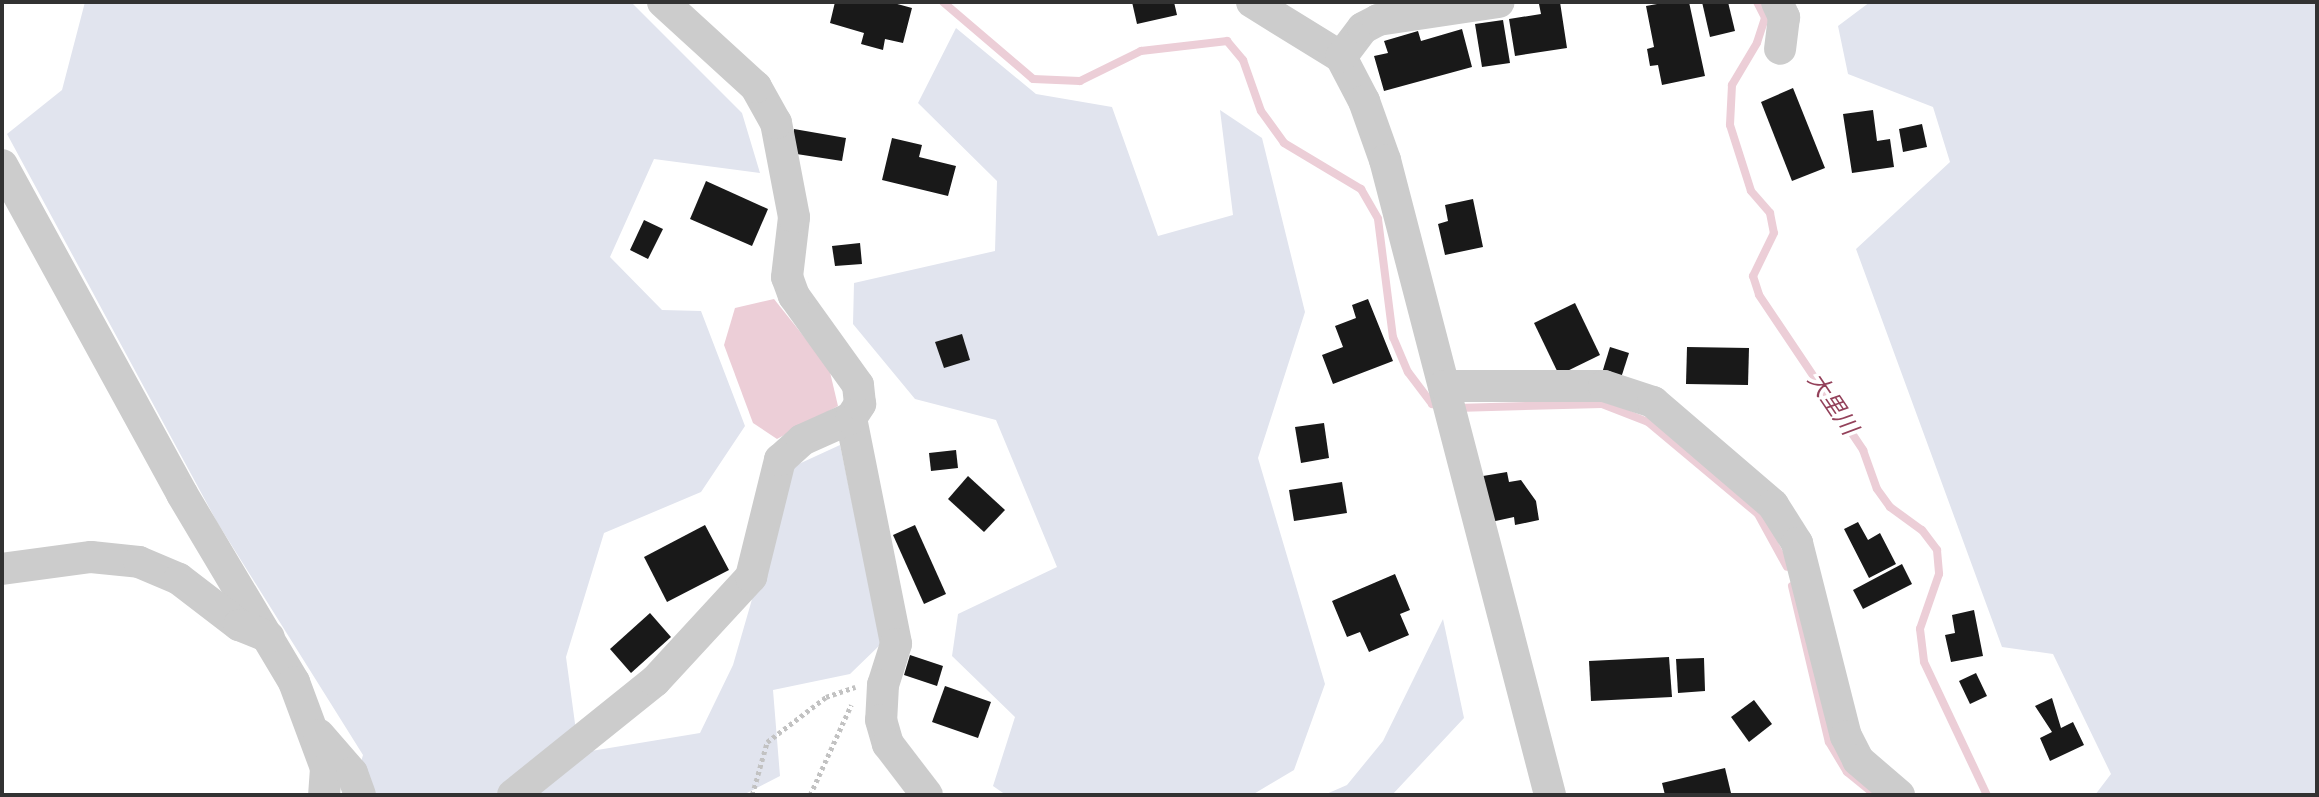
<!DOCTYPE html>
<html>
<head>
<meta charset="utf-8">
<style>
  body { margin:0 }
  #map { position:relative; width:2319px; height:797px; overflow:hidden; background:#fff; font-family:"Source Sans 3","Noto Sans JP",sans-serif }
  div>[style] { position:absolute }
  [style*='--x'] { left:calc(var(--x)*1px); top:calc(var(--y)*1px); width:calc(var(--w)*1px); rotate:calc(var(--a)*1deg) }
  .green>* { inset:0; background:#e1e4ee }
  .water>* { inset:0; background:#ecced7 }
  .stream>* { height:8px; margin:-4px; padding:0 4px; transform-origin:4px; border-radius:4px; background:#ecced7 }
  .building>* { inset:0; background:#191919 }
  .path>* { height:4.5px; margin-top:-2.25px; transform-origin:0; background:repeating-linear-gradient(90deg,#c2c2c2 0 3.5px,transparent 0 7px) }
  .minor>* { height:32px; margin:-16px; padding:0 16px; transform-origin:16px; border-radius:16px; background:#ccc }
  span { translate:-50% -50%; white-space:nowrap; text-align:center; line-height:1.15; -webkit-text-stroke:7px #fff; paint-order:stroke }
  .water-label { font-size:23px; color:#93415a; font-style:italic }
  .frame { position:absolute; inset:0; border:4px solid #323232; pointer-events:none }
</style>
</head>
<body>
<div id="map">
  <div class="green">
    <div style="clip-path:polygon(85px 2px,631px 2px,742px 113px,760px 173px,654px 159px,610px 257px,662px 310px,701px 311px,745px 426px,701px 492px,604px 533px,566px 657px,579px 753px,700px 733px,733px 665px,790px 468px,840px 445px,882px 643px,850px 674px,773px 690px,780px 776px,743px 795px,351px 795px,363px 755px,217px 522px,7px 134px,62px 90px)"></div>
    <div style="clip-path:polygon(1870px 2px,2317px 2px,2317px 795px,2095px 795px,2111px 774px,2053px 654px,2002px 647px,1856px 249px,1950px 162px,1933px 107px,1848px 74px,1838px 26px)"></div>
    <div style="clip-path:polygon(956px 28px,1036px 94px,1112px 107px,1158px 236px,1233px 215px,1220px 110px,1262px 138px,1305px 312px,1258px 458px,1325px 684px,1294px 770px,1252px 795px,1006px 795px,993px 786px,1015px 717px,952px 656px,958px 614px,1057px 567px,996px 420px,915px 399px,853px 324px,854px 283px,995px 251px,997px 181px,918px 103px)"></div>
    <div style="clip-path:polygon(1443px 619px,1464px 718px,1392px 795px,1324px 795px,1347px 785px,1383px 741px)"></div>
  </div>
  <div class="water">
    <div style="clip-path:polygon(774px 299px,829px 368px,838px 406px,777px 439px,753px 423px,724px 345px,735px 308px)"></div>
  </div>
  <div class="stream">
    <div style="--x:943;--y:2;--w:118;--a:40.5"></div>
    <div style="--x:1033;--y:79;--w:47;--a:2.4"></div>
    <div style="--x:1080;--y:81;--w:68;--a:-26.2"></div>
    <div style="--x:1141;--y:51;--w:87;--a:-6.6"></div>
    <div style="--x:1227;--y:41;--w:25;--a:50"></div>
    <div style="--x:1243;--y:60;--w:54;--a:70.6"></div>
    <div style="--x:1261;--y:111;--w:39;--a:54"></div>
    <div style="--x:1284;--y:143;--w:90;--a:30.9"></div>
    <div style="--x:1361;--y:189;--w:34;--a:60"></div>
    <div style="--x:1378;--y:219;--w:119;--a:82.8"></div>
    <div style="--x:1393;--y:337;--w:38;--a:67"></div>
    <div style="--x:1408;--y:372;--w:40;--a:53"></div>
    <div style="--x:1432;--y:404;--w:7;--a:8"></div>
    <div style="--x:1757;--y:2;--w:18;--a:63"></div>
    <div style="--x:1765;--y:18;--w:26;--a:108"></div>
    <div style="--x:1757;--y:43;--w:49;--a:120.8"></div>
    <div style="--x:1732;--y:85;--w:40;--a:92.9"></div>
    <div style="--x:1730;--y:125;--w:69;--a:72.3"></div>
    <div style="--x:1751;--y:191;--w:29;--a:49"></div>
    <div style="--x:1770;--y:213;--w:20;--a:79"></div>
    <div style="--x:1774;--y:233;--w:48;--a:116"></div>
    <div style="--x:1753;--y:276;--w:20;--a:72"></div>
    <div style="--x:1759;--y:295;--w:187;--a:56.1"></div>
    <div style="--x:1863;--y:450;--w:41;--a:70.3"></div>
    <div style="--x:1877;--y:489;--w:22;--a:54"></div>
    <div style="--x:1890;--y:507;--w:39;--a:36"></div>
    <div style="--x:1922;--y:530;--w:25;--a:53"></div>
    <div style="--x:1937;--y:550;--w:24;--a:85"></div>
    <div style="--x:1939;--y:574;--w:58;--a:109.1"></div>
    <div style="--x:1920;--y:629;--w:33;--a:83"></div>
    <div style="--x:1924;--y:662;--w:147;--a:64.7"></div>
    <div style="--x:1456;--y:408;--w:146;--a:-1.6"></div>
    <div style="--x:1602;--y:404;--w:49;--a:21.4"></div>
    <div style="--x:1648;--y:422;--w:143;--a:39.9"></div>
    <div style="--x:1758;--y:514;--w:60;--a:61.3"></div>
    <div style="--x:1792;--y:586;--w:160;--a:76.7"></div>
    <div style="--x:1829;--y:742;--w:35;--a:59"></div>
    <div style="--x:1847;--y:772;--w:36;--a:39"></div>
  </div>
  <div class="building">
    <div style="clip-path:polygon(835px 2px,890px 2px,912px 8px,903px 43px,885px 39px,883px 50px,861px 44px,864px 33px,830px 23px)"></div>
    <div style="clip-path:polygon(1132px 2px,1174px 2px,1177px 15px,1137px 24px)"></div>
    <div style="clip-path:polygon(1560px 2px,1567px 48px,1515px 56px,1509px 19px,1541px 14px,1539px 4px)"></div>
    <div style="clip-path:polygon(1668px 2px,1689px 2px,1705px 76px,1662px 85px,1658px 65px,1650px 66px,1647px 49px,1654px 47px,1646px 6px)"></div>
    <div style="clip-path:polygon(1702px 2px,1728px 2px,1735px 31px,1710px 37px)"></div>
    <div style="clip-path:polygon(1503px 20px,1510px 63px,1482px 67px,1475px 24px)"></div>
    <div style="clip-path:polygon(1462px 29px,1472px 67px,1384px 91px,1374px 56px,1388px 53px,1384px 41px,1418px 31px,1421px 41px)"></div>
    <div style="clip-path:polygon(1793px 88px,1825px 168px,1792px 181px,1761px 102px)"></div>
    <div style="clip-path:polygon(1873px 110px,1877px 141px,1890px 139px,1894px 167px,1852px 173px,1843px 114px)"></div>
    <div style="clip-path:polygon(1922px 124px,1927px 147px,1903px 152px,1899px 129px)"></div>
    <div style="clip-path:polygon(794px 129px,846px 138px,842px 161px,790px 153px)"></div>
    <div style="clip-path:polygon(892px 138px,922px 145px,919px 157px,956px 166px,948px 196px,882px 180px)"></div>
    <div style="clip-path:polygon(706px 181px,768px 209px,752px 246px,690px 219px)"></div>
    <div style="clip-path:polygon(1473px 199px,1483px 247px,1445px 255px,1438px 224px,1448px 221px,1445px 205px)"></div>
    <div style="clip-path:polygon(644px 220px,663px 229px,648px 259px,630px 250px)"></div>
    <div style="clip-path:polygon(860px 243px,862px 264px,835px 266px,832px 246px)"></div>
    <div style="clip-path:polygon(1368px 299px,1393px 361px,1333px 384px,1322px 355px,1343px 347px,1335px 326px,1356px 318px,1352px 305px)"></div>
    <div style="clip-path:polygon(1575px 303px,1600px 355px,1559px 375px,1534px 323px)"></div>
    <div style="clip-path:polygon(962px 334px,970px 360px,944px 368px,935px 342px)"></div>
    <div style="clip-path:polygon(1610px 347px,1629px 353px,1621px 378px,1602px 373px)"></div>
    <div style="clip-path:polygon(1687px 347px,1749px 348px,1748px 385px,1686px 384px)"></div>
    <div style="clip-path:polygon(1324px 423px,1329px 458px,1301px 463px,1295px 427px)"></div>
    <div style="clip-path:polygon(956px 450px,958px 468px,931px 471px,929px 453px)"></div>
    <div style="clip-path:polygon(1507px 472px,1509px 482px,1521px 480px,1536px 501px,1539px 520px,1515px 525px,1514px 517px,1491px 522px,1483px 476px)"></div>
    <div style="clip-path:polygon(968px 476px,1005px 510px,984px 532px,948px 499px)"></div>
    <div style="clip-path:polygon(1342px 482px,1347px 513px,1294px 521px,1289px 490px)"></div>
    <div style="clip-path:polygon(1858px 522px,1868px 540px,1880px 533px,1896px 564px,1869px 578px,1844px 529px)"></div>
    <div style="clip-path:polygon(705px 525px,729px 570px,667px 602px,644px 557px)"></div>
    <div style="clip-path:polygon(915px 525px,946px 594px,924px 604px,893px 535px)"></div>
    <div style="clip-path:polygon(1902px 564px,1912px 584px,1863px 609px,1853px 590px)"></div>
    <div style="clip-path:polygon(1395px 574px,1410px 610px,1400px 614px,1409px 635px,1369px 652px,1360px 632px,1347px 637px,1332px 601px)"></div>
    <div style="clip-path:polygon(1974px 610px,1983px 656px,1951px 662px,1945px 635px,1955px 633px,1952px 615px)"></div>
    <div style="clip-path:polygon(650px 613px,671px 637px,631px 673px,610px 649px)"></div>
    <div style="clip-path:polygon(910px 655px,943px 666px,937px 686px,904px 675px)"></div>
    <div style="clip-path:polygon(1669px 657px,1672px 697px,1591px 701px,1589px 661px)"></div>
    <div style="clip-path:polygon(1704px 658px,1705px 691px,1678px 693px,1676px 659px)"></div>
    <div style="clip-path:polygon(1976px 673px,1987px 696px,1970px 704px,1959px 681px)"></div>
    <div style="clip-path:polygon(945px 686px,991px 702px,978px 738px,932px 722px)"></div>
    <div style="clip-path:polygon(2052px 698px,2061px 728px,2073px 722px,2084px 745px,2050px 761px,2040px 738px,2052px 732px,2035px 706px)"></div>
    <div style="clip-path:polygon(1754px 700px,1772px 724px,1749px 742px,1731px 717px)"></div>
    <div style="clip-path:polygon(1725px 768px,1731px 793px,1665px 795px,1662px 783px)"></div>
  </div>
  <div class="path">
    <div style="--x:752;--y:795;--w:55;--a:-74.2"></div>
    <div style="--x:767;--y:742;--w:74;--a:-37.3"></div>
    <div style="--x:826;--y:697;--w:31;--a:-19"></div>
    <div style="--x:810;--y:795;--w:99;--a:-65.5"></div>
  </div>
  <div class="minor">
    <div style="--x:1252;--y:2;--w:105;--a:31.7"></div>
    <div style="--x:1341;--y:57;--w:50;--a:62.4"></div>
    <div style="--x:1364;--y:101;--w:63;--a:70.4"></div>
    <div style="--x:1385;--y:160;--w:656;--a:75.43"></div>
    <div style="--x:1777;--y:2;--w:17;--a:65"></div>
    <div style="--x:1784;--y:17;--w:32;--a:97"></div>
    <div style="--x:1341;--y:57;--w:36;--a:-53"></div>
    <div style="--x:1363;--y:28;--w:17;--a:-28"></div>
    <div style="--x:1378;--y:20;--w:122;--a:-8.5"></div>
    <div style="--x:2;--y:165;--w:375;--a:61.3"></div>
    <div style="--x:182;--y:494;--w:219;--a:59.2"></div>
    <div style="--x:294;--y:682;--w:92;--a:69.6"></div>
    <div style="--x:326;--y:768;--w:27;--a:94"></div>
    <div style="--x:1444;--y:386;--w:160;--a:0"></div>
    <div style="--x:1604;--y:386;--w:52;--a:18.1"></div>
    <div style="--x:1653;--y:402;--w:158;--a:40.6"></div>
    <div style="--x:1773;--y:505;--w:45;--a:57.7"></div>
    <div style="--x:1797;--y:543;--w:199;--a:75.8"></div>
    <div style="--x:1846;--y:736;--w:27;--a:63"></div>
    <div style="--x:1858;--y:760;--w:54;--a:40.5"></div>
    <div style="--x:851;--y:418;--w:230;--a:78.7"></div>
    <div style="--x:896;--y:644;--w:43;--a:107.6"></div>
    <div style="--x:883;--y:685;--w:35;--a:93"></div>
    <div style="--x:881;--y:720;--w:25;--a:74"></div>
    <div style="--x:888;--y:744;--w:64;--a:52.6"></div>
    <div style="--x:2;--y:569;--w:90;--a:-7.7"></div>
    <div style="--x:91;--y:557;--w:48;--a:5.9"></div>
    <div style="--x:139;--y:562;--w:43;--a:23"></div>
    <div style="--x:179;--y:579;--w:76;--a:37.5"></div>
    <div style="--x:239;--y:625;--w:32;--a:22"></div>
    <div style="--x:319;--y:735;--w:50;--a:49"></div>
    <div style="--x:352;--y:773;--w:23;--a:70"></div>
    <div style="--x:513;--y:795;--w:182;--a:-38.8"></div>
    <div style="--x:655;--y:681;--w:142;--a:-47.3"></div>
    <div style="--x:751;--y:577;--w:121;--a:-76.1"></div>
    <div style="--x:780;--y:460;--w:30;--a:-42"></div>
    <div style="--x:802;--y:440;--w:54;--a:-24.2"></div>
    <div style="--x:851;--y:418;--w:17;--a:-57"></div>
    <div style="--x:860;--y:404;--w:19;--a:-96"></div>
    <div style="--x:858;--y:385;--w:110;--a:-125.7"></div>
    <div style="--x:794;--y:296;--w:20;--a:-110"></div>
    <div style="--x:787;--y:277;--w:60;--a:-83.3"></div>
    <div style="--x:794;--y:217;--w:96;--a:-100.8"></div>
    <div style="--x:776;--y:123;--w:41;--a:-119.1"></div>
    <div style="--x:756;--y:87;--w:126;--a:-137.6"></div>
  </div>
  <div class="water-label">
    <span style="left:1832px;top:404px;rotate:56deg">大里川</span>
  </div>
  <div class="frame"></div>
</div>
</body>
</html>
